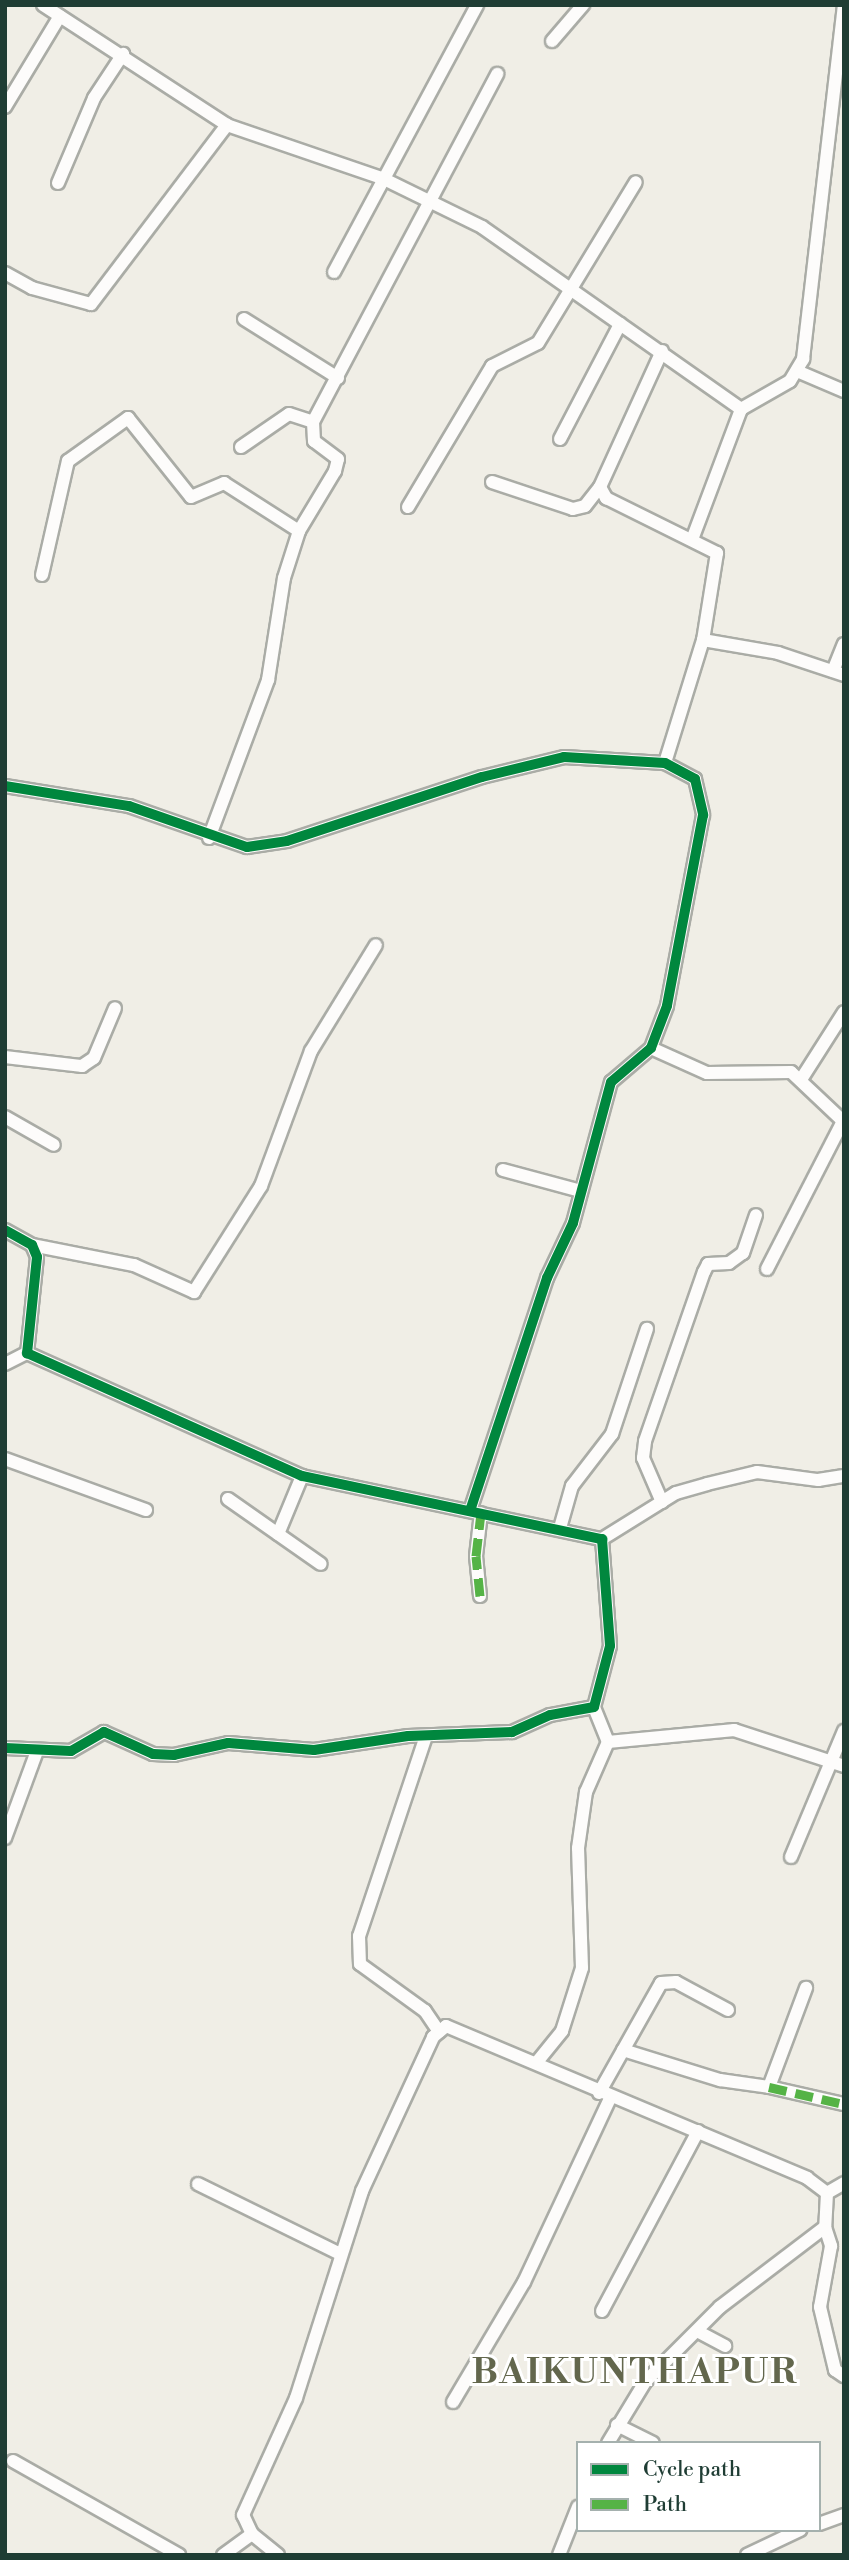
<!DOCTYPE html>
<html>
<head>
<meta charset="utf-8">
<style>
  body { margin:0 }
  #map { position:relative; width:849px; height:2560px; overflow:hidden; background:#f0eee6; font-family:"Libre Bodoni",serif }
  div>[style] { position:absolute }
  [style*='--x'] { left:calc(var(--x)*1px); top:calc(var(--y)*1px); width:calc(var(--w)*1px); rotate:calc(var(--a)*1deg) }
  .roads { filter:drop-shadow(2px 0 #aaaca6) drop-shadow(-2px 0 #aaaca6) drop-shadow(0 2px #aaaca6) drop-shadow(0 -2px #aaaca6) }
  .street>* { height:12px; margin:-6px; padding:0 6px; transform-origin:6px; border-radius:6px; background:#fdfcfb }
  .quiet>* { height:9px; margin-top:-4.5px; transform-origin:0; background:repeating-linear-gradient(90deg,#55b346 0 18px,transparent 0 27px) }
  .cycleway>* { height:10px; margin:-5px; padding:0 5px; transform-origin:5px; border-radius:5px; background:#00873e }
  span { translate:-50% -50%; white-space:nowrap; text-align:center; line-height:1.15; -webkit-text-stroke:6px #fff; paint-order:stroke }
  .district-label { font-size:35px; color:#63674d; font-weight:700; letter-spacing:2px }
  .frame { position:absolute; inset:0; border:7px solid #1f3d34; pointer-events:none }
  .legend { position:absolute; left:576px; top:2441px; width:245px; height:91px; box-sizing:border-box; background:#fff; border:2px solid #a5b1ae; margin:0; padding:9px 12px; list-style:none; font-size:21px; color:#1f3d34 }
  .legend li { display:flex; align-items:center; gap:14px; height:35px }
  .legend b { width:35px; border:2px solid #a5b1ae }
</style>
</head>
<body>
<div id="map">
  <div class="roads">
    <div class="street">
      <div style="--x:43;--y:5;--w:220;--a:33.1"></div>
      <div style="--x:227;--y:125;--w:164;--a:18.9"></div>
      <div style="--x:382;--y:178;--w:111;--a:26.1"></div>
      <div style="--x:482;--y:227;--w:317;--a:35.1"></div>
      <div style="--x:552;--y:41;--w:48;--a:-49.3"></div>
      <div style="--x:5;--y:107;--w:106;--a:-58.9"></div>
      <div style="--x:58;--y:183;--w:92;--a:-67"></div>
      <div style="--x:94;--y:98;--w:53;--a:-56.6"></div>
      <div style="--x:334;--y:272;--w:303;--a:-61.8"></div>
      <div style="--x:5;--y:273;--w:31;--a:29"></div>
      <div style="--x:32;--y:288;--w:61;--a:15.2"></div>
      <div style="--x:91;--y:304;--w:225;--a:-52.8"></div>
      <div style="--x:244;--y:319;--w:111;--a:32.1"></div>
      <div style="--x:662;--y:351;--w:149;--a:114.5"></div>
      <div style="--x:600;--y:487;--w:13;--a:61"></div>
      <div style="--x:606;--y:498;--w:124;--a:26.4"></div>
      <div style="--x:717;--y:553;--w:88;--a:99.1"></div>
      <div style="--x:703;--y:640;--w:129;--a:107.2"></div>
      <div style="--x:797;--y:371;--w:51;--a:23.1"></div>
      <div style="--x:560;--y:439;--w:130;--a:-62.4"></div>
      <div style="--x:241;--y:447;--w:58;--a:-34.5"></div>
      <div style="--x:289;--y:414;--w:25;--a:18"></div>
      <div style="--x:492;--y:482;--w:85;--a:18.4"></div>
      <div style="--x:573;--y:509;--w:12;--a:-14"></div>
      <div style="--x:585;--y:506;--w:24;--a:-52"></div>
      <div style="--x:408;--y:507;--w:164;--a:-59.2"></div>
      <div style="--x:492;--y:366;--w:51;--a:-26.6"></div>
      <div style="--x:538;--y:343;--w:188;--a:-58.7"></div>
      <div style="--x:693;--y:537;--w:137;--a:-69.4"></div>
      <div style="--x:741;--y:409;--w:56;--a:-29.7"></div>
      <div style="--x:790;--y:381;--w:26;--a:-59"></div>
      <div style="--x:803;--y:359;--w:354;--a:-83.4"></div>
      <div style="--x:42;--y:575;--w:117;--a:-77.2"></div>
      <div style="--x:68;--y:461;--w:74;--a:-35.6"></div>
      <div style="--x:128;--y:418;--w:101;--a:51.4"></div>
      <div style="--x:191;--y:497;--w:36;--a:-23"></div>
      <div style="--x:224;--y:483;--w:89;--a:32.6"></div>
      <div style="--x:703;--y:640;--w:76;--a:9.8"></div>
      <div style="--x:778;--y:653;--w:70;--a:18.4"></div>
      <div style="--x:833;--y:671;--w:29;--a:-68"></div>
      <div style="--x:5;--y:786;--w:126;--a:9.2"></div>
      <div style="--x:129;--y:806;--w:125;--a:19.2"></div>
      <div style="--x:247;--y:847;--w:40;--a:-8.5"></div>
      <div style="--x:287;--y:841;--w:205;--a:-18.2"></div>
      <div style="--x:482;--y:777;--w:84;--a:-13.7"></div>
      <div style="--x:564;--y:757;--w:101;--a:3.4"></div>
      <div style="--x:665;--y:763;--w:34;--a:28"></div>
      <div style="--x:695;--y:779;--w:37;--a:77"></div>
      <div style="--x:703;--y:815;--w:194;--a:100.7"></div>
      <div style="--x:667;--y:1006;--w:45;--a:110.9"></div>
      <div style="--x:651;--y:1048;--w:52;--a:139.6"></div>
      <div style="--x:611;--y:1082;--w:146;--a:105.1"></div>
      <div style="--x:573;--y:1223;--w:61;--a:115.3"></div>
      <div style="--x:547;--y:1278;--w:245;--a:108.3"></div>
      <div style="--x:209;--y:838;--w:169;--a:-69.5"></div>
      <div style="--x:268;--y:680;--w:103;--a:-81.1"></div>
      <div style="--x:284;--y:578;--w:49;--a:-72.3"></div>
      <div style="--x:299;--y:531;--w:70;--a:-59"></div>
      <div style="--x:335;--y:471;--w:12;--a:-76"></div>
      <div style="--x:338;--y:459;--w:30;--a:-143"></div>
      <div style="--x:314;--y:441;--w:19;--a:-93"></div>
      <div style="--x:313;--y:422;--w:394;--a:-62.1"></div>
      <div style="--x:651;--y:1048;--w:61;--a:24.1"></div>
      <div style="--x:707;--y:1073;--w:84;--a:-0.7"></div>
      <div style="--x:791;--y:1072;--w:73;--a:43.3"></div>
      <div style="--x:5;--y:1057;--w:78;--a:6.7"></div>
      <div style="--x:82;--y:1066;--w:14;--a:-34"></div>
      <div style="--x:94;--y:1058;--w:54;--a:-67.2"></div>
      <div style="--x:802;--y:1078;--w:78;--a:-57.5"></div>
      <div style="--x:5;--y:1117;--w:56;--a:29.7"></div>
      <div style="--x:503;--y:1170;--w:81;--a:15.1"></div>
      <div style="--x:5;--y:1230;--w:31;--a:29"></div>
      <div style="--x:32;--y:1245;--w:13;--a:67"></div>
      <div style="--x:37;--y:1257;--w:97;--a:95.9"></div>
      <div style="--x:27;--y:1353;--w:301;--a:24.1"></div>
      <div style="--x:302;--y:1476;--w:307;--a:11.9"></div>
      <div style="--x:602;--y:1539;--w:107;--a:85.7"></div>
      <div style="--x:610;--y:1646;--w:63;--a:104.7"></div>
      <div style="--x:594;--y:1707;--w:45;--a:169.7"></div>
      <div style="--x:550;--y:1715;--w:42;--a:155.9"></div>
      <div style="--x:512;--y:1732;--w:104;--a:177.8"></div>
      <div style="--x:408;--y:1736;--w:95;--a:171.5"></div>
      <div style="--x:314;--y:1750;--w:86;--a:-175.3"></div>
      <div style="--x:228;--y:1743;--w:55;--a:167.5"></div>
      <div style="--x:174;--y:1755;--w:21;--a:-177"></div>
      <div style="--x:153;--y:1754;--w:54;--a:-155.8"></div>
      <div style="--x:104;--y:1732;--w:38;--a:150"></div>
      <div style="--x:71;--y:1751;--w:66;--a:-177.4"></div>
      <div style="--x:32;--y:1245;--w:104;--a:11.1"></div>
      <div style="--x:134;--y:1265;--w:66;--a:24.2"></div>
      <div style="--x:194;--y:1292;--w:125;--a:-57.7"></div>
      <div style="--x:261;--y:1186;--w:144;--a:-69.7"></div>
      <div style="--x:311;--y:1051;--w:124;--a:-58.5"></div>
      <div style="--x:767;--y:1269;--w:166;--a:-62.8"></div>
      <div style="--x:5;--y:1364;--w:25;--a:-27"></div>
      <div style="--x:5;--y:1459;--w:150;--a:19.9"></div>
      <div style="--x:228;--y:1499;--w:113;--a:35"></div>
      <div style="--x:662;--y:1502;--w:48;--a:-113.4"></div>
      <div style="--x:643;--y:1458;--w:17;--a:-83"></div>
      <div style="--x:645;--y:1441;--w:179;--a:-70.8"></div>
      <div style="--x:704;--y:1272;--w:9;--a:-63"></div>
      <div style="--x:708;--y:1264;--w:21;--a:-3"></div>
      <div style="--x:729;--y:1263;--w:17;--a:-36"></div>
      <div style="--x:743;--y:1253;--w:40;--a:-71.1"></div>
      <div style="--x:560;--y:1528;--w:44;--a:-74.1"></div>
      <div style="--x:572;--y:1486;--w:66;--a:-52.4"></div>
      <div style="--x:612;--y:1434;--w:111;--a:-71.6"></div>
      <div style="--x:278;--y:1534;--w:63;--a:-67.5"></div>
      <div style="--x:602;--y:1539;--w:87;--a:-31.9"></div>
      <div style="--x:676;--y:1493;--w:32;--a:-16"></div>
      <div style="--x:707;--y:1484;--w:51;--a:-13.5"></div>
      <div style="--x:757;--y:1472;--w:62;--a:7.5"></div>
      <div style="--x:818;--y:1480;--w:26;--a:-9"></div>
      <div style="--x:480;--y:1596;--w:40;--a:-95.7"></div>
      <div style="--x:476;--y:1556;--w:43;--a:-83.4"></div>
      <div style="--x:425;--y:1739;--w:208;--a:108.5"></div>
      <div style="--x:359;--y:1936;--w:28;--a:88"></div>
      <div style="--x:360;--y:1964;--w:80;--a:35.9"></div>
      <div style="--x:425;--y:2011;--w:25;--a:56"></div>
      <div style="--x:608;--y:1742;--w:127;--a:-5.4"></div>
      <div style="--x:734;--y:1730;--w:116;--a:18.1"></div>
      <div style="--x:5;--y:1838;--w:93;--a:-69.8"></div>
      <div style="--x:791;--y:1857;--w:137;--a:-67.2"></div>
      <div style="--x:623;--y:2050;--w:102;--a:17.2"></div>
      <div style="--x:720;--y:2080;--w:49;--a:8.1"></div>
      <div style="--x:769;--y:2087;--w:106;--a:-69.5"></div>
      <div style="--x:537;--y:2062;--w:40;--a:-51"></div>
      <div style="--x:562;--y:2031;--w:66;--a:-72.4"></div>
      <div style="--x:582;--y:1968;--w:120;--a:-91.9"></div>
      <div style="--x:578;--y:1848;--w:57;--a:-81.9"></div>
      <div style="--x:586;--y:1792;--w:55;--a:-66.3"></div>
      <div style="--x:608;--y:1742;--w:38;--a:-112"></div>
      <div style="--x:769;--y:2087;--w:77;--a:12.8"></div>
      <div style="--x:599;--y:2093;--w:126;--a:-60.6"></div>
      <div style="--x:661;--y:1983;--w:15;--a:-4"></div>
      <div style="--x:676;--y:1982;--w:59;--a:28.3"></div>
      <div style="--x:198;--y:2184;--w:158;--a:26.2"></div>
      <div style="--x:827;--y:2193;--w:20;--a:-30"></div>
      <div style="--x:602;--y:2311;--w:204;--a:-61.9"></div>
      <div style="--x:697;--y:2331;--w:32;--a:28"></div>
      <div style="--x:453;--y:2402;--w:139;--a:-59.4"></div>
      <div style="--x:524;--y:2282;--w:203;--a:-64.9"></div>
      <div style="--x:617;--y:2425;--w:40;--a:26.6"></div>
      <div style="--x:608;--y:2443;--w:71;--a:-58.8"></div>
      <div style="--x:645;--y:2382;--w:106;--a:-45"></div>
      <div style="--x:720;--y:2307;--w:132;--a:-37.3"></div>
      <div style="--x:13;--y:2461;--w:191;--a:29.5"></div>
      <div style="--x:819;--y:2524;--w:27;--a:-20"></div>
      <div style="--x:223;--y:2555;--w:36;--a:-36"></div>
      <div style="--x:278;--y:2555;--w:33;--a:-141"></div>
      <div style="--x:252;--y:2534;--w:21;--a:-115"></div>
      <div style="--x:243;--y:2515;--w:128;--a:-65.6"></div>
      <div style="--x:296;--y:2398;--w:217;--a:-72.3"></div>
      <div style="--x:362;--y:2191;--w:170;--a:-65.2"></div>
      <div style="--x:433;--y:2037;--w:17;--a:-40"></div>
      <div style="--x:446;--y:2026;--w:392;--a:22.8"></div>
      <div style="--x:807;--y:2178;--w:25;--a:37"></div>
      <div style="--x:827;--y:2193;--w:34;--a:93"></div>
      <div style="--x:825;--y:2227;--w:20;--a:72"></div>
      <div style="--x:831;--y:2246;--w:62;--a:100.2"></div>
      <div style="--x:820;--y:2307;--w:65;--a:76.6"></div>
      <div style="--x:835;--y:2370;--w:11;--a:34"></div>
      <div style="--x:559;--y:2555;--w:52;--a:-68.4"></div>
      <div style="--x:747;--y:2555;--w:59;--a:-25.3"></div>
    </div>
  </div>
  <div class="quiet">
    <div style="--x:480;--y:1596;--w:40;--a:-95.7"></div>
    <div style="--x:476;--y:1556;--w:43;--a:-83.4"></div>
    <div style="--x:769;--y:2087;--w:77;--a:12.8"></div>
  </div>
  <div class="cycleway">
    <div style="--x:5;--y:786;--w:126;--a:9.2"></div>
    <div style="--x:129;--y:806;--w:125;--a:19.2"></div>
    <div style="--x:247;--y:847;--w:40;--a:-8.5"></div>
    <div style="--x:287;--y:841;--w:205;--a:-18.2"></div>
    <div style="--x:482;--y:777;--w:84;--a:-13.7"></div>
    <div style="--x:564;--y:757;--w:101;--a:3.4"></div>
    <div style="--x:665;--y:763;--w:34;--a:28"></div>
    <div style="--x:695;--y:779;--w:37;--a:77"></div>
    <div style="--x:703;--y:815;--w:194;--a:100.7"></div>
    <div style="--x:667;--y:1006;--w:45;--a:110.9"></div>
    <div style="--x:651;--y:1048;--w:52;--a:139.6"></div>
    <div style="--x:611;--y:1082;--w:146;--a:105.1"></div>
    <div style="--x:573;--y:1223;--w:61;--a:115.3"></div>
    <div style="--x:547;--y:1278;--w:245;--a:108.3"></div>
    <div style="--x:5;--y:1230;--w:31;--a:29"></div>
    <div style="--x:32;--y:1245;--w:13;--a:67"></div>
    <div style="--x:37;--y:1257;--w:97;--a:95.9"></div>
    <div style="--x:27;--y:1353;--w:301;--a:24.1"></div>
    <div style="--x:302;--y:1476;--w:307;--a:11.9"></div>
    <div style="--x:602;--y:1539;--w:107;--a:85.7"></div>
    <div style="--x:610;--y:1646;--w:63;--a:104.7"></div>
    <div style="--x:594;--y:1707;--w:45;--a:169.7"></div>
    <div style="--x:550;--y:1715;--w:42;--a:155.9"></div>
    <div style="--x:512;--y:1732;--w:104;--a:177.8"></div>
    <div style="--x:408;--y:1736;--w:95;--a:171.5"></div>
    <div style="--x:314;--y:1750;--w:86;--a:-175.3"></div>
    <div style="--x:228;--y:1743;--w:55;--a:167.5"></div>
    <div style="--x:174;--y:1755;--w:21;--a:-177"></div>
    <div style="--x:153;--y:1754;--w:54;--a:-155.8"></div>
    <div style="--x:104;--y:1732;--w:38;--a:150"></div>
    <div style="--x:71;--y:1751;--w:66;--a:-177.4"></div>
  </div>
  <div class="district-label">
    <span style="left:635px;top:2373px">BAIKUNTHAPUR</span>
  </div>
  <div class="frame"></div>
  <ul class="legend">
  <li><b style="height:9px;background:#00873e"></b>Cycle path</li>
  <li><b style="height:9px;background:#55b346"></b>Path</li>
  </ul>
</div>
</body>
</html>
